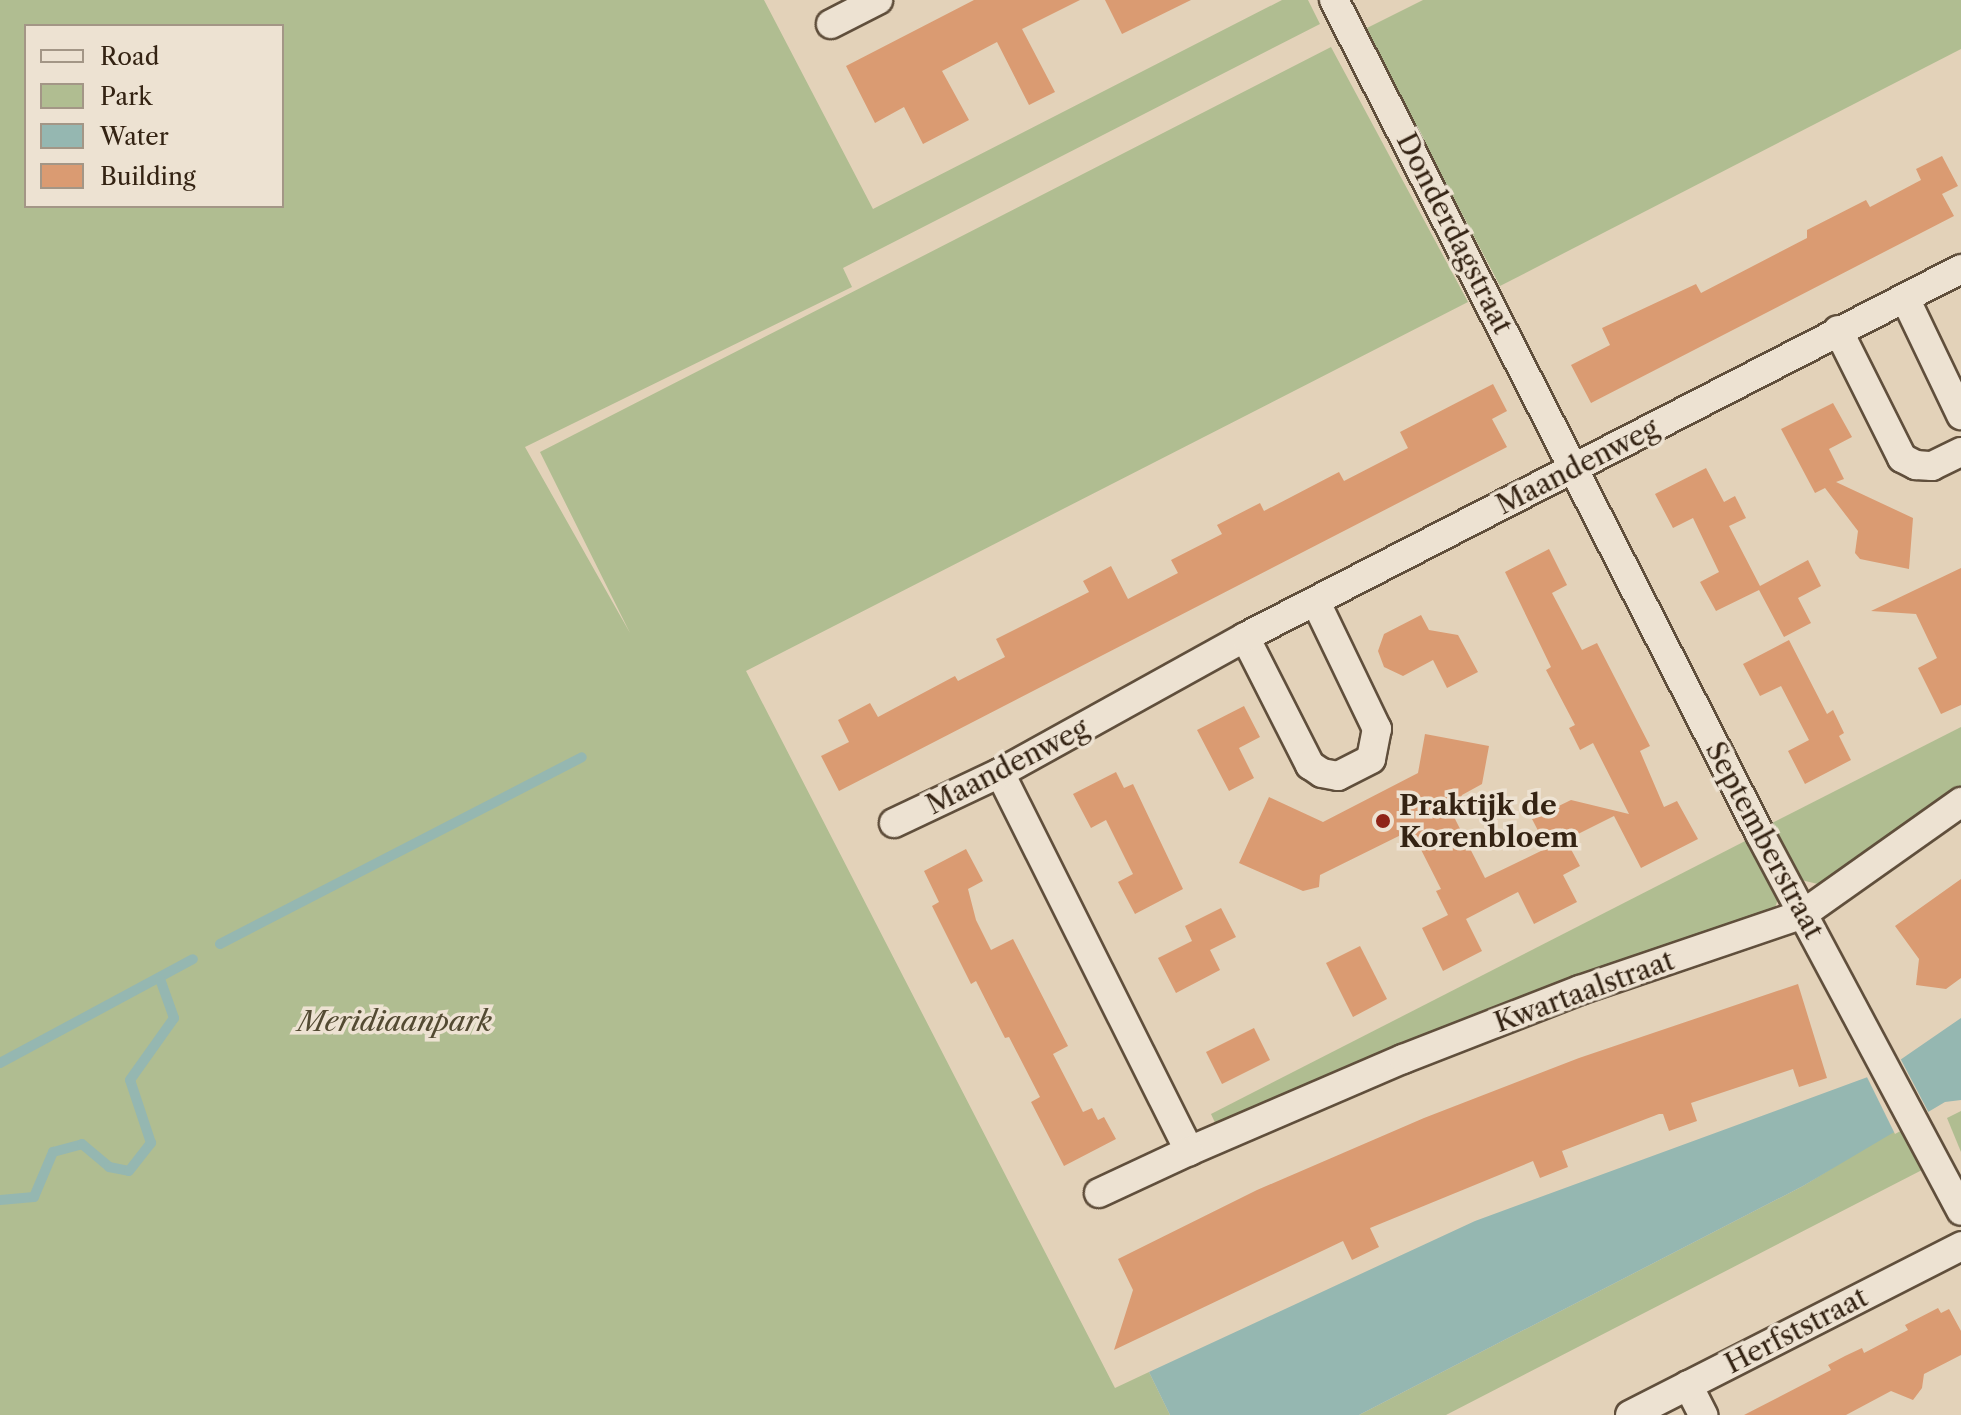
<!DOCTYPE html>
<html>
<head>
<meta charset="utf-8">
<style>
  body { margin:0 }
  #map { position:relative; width:1961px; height:1415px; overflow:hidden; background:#e3d2b9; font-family:"Libre Caslon Text",serif }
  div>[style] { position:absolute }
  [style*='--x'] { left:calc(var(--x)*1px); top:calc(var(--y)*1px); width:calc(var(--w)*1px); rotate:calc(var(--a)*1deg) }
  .green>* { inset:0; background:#b0bd91 }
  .water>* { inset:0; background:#95b7b1 }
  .pier>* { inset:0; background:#e3d2b9 }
  .stream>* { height:10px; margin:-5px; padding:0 5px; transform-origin:5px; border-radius:5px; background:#95b7b1 }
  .building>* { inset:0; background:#da9b72 }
  .roads { filter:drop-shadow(2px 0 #604f3c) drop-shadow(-2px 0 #604f3c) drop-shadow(0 2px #604f3c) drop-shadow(0 -2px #604f3c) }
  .street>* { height:28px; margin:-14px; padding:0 14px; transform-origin:14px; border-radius:14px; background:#ede2d2 }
  .dots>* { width:22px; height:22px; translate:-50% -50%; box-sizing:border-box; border:4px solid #ede2d2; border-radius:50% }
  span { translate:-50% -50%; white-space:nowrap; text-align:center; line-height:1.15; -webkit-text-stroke:7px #ede2d2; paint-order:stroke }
  .street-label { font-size:28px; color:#342313 }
  .poi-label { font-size:28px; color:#342313; font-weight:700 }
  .left { translate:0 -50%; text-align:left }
  .park-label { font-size:28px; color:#534a32; font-style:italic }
  .legend { position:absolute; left:24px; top:24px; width:260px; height:184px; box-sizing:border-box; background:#ede2d2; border:2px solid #a39686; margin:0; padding:10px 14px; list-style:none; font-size:24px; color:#342313 }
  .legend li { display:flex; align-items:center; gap:16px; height:40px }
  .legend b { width:40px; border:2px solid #a39686 }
</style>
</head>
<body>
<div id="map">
  <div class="green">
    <div style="clip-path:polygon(evenodd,0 0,764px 0,873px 209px,1282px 0,1308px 0,1320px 24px,843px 268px,852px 287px,525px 447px,630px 633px,540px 452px,1331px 47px,1468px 302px,746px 671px,1115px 1388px,1149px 1372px,1170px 1415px,0 1415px,0 0,26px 26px,282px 26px,282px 206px,26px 206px,26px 26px)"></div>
    <div style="clip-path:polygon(1423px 0,1961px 0,1961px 49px,1500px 286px,1365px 29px)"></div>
    <div style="clip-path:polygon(1961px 727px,1961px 787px,1822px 885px,1801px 880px,1766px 826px)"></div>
    <div style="clip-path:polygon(1753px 837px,1780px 893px,1775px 908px,1769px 912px,1217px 1127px,1211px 1114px)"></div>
    <div style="clip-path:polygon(1961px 1111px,1961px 1152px,1947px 1118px)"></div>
    <div style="clip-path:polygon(1899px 1127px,1922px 1170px,1446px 1415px,1359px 1415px,1803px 1186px)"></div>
  </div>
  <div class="water">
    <div style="clip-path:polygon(1961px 1018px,1961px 1100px,1945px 1102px,1803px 1186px,1359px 1415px,1170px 1415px,1149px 1372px,1475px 1221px,1884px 1071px)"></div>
  </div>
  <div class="pier">
    <div style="clip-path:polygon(1899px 1056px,1930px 1115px,1895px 1134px,1865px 1073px)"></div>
  </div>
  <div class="stream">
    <div style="--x:220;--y:944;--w:407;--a:-27.3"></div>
    <div style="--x:0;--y:1063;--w:219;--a:-28.3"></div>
    <div style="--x:0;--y:1200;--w:34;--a:-5"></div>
    <div style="--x:34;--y:1197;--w:49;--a:-67.1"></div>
    <div style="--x:53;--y:1152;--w:30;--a:-15"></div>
    <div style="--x:82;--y:1144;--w:35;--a:40"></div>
    <div style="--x:109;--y:1167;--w:20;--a:11"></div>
    <div style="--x:129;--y:1171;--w:36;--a:-52"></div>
    <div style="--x:151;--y:1143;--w:66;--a:-108.4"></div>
    <div style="--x:130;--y:1080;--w:76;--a:-54.6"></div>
    <div style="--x:174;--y:1018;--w:41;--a:-109.7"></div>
  </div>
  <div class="building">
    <div style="clip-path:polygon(974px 0,1080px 0,1022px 29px,1055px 92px,1029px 105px,997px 42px,942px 71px,969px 120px,923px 144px,904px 107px,875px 123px,846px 66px)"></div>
    <div style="clip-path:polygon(1105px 0,1191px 0,1122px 34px)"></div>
    <div style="clip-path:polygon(1942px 156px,1958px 186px,1942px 194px,1954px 216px,1591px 403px,1571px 365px,1610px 345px,1602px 328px,1696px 284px,1701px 293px,1807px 238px,1807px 230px,1866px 200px,1870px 207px,1921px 180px,1916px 169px)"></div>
    <div style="clip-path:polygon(1493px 384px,1507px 411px,1492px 419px,1507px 447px,839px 791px,821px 756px,849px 742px,838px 720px,870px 703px,878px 717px,955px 676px,958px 681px,1005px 657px,996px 639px,1089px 592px,1083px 581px,1111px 566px,1128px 599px,1178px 573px,1171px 560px,1222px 534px,1217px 525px,1260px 503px,1264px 511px,1339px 472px,1344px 481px,1408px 448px,1400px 432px)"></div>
    <div style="clip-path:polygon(1833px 403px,1852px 437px,1829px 449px,1844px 479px,1836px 482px,1913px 518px,1909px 569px,1860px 559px,1855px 553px,1858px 531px,1825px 488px,1815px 493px,1781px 429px)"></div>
    <div style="clip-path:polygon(1706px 468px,1724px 502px,1735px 496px,1746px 518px,1729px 526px,1760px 586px,1808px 560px,1821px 586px,1798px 598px,1811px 623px,1784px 637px,1759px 590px,1716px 611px,1700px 582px,1719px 572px,1693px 518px,1673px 528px,1655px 494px)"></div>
    <div style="clip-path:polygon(1549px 549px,1567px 585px,1552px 593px,1582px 650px,1597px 643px,1650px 746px,1640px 751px,1664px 807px,1677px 801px,1698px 839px,1641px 868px,1614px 816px,1566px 840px,1580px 866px,1563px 875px,1577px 902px,1534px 924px,1518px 892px,1466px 919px,1482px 951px,1443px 971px,1422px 928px,1448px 915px,1436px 891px,1441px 889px,1411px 830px,1320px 875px,1319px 887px,1303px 891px,1239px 863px,1269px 797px,1323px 822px,1418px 773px,1425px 734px,1489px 746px,1482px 784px,1462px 795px,1453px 815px,1485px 878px,1547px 848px,1532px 819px,1571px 800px,1629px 814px,1593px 743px,1580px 750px,1569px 728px,1575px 725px,1546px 670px,1551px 667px,1505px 572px)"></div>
    <div style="clip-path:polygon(1961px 568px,1961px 705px,1941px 714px,1918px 668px,1937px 658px,1916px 614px,1871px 611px)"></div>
    <div style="clip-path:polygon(1421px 615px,1429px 630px,1458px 635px,1478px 672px,1447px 688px,1433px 660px,1403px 676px,1384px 667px,1378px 651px,1384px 634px)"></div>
    <div style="clip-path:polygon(1789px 640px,1827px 714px,1833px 710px,1844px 733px,1839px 736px,1851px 760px,1805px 784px,1788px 751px,1809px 740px,1781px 686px,1760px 696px,1743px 664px)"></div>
    <div style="clip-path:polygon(1244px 706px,1260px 737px,1239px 748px,1254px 778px,1229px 791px,1197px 730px)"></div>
    <div style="clip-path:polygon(1116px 772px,1124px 788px,1133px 784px,1183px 889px,1135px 914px,1118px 882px,1133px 874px,1106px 820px,1091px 828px,1073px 794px)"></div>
    <div style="clip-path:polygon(966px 849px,983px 881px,968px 889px,976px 920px,991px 950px,1013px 939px,1068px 1046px,1053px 1054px,1083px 1112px,1092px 1108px,1098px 1120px,1104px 1117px,1116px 1139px,1064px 1166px,1031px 1102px,1040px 1097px,1009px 1037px,1005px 1038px,976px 981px,971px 984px,932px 906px,939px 902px,924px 871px)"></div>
    <div style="clip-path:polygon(1961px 879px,1961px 978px,1946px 989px,1916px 985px,1919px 959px,1895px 926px)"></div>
    <div style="clip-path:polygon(1221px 908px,1236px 937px,1210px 950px,1220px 970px,1176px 993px,1158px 958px,1192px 941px,1185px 926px)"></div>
    <div style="clip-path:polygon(1360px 946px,1387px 999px,1353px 1017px,1326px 963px)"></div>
    <div style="clip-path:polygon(1798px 984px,1827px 1078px,1799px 1087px,1793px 1069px,1691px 1103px,1697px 1121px,1669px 1131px,1663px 1114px,1659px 1114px,1562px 1151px,1568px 1167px,1540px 1178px,1533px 1161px,1370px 1228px,1379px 1247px,1352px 1260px,1343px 1241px,1114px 1350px,1133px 1290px,1118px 1259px,1257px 1190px,1424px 1118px,1579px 1058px)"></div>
    <div style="clip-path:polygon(1254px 1028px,1270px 1060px,1222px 1084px,1206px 1052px)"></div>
    <div style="clip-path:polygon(1938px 1308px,1941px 1313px,1949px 1309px,1961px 1331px,1961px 1355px,1924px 1374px,1922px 1388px,1913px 1400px,1891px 1391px,1846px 1415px,1744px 1415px,1831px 1370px,1828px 1365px,1845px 1356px,1862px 1348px,1864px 1353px,1908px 1330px,1905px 1325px)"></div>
  </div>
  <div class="roads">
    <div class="street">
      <div style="--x:1334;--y:0;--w:936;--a:62.94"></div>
      <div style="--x:1760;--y:834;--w:427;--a:61.9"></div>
      <div style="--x:831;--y:24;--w:53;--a:-27.1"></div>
      <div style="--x:1905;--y:298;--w:130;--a:64.4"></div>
      <div style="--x:1838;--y:330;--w:143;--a:63.4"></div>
      <div style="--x:1902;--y:458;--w:16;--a:27"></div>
      <div style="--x:1916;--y:465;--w:16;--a:4"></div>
      <div style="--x:1932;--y:466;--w:32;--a:-26"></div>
      <div style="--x:1245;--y:637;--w:144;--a:63.1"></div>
      <div style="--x:1310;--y:765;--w:14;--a:34"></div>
      <div style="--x:1322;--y:773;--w:16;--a:11"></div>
      <div style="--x:1338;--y:776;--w:37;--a:-27"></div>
      <div style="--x:1371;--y:759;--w:31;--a:-79"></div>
      <div style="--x:1377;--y:729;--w:141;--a:-115.7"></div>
      <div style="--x:1000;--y:773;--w:423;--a:63.4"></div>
      <div style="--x:1189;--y:1151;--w:233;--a:-23.3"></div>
      <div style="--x:1403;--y:1059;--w:190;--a:-21.3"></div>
      <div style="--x:1580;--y:990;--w:236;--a:-18.8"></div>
      <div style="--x:1803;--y:914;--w:194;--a:-35.3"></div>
      <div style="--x:894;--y:823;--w:117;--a:-25.3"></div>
      <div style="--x:1000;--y:773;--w:280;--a:-29"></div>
      <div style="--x:1245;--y:637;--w:805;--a:-27.2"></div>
      <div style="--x:1099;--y:1193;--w:99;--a:-25"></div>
      <div style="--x:1688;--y:1385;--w:34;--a:63"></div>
      <div style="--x:1630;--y:1415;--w:372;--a:-27"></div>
    </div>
  </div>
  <div class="dots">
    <div style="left:1383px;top:821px;background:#8f2418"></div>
  </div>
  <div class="street-label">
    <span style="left:1455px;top:233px;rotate:63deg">Donderdagstraat</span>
    <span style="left:1577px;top:466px;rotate:-27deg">Maandenweg</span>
    <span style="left:1007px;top:766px;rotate:-27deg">Maandenweg</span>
    <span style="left:1765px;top:840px;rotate:62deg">Septemberstraat</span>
    <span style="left:1584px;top:991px;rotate:-20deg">Kwartaalstraat</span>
    <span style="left:1796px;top:1330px;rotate:-27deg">Herfststraat</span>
  </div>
  <div class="poi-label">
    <span class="left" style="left:1399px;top:821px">Praktijk de<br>Korenbloem</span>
  </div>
  <div class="park-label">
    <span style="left:395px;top:1021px">Meridiaanpark</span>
  </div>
  <ul class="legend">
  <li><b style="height:10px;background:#ede2d2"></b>Road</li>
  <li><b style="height:22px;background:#b0bd91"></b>Park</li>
  <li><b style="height:22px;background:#95b7b1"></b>Water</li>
  <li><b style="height:22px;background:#da9b72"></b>Building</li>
  </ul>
</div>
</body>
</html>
